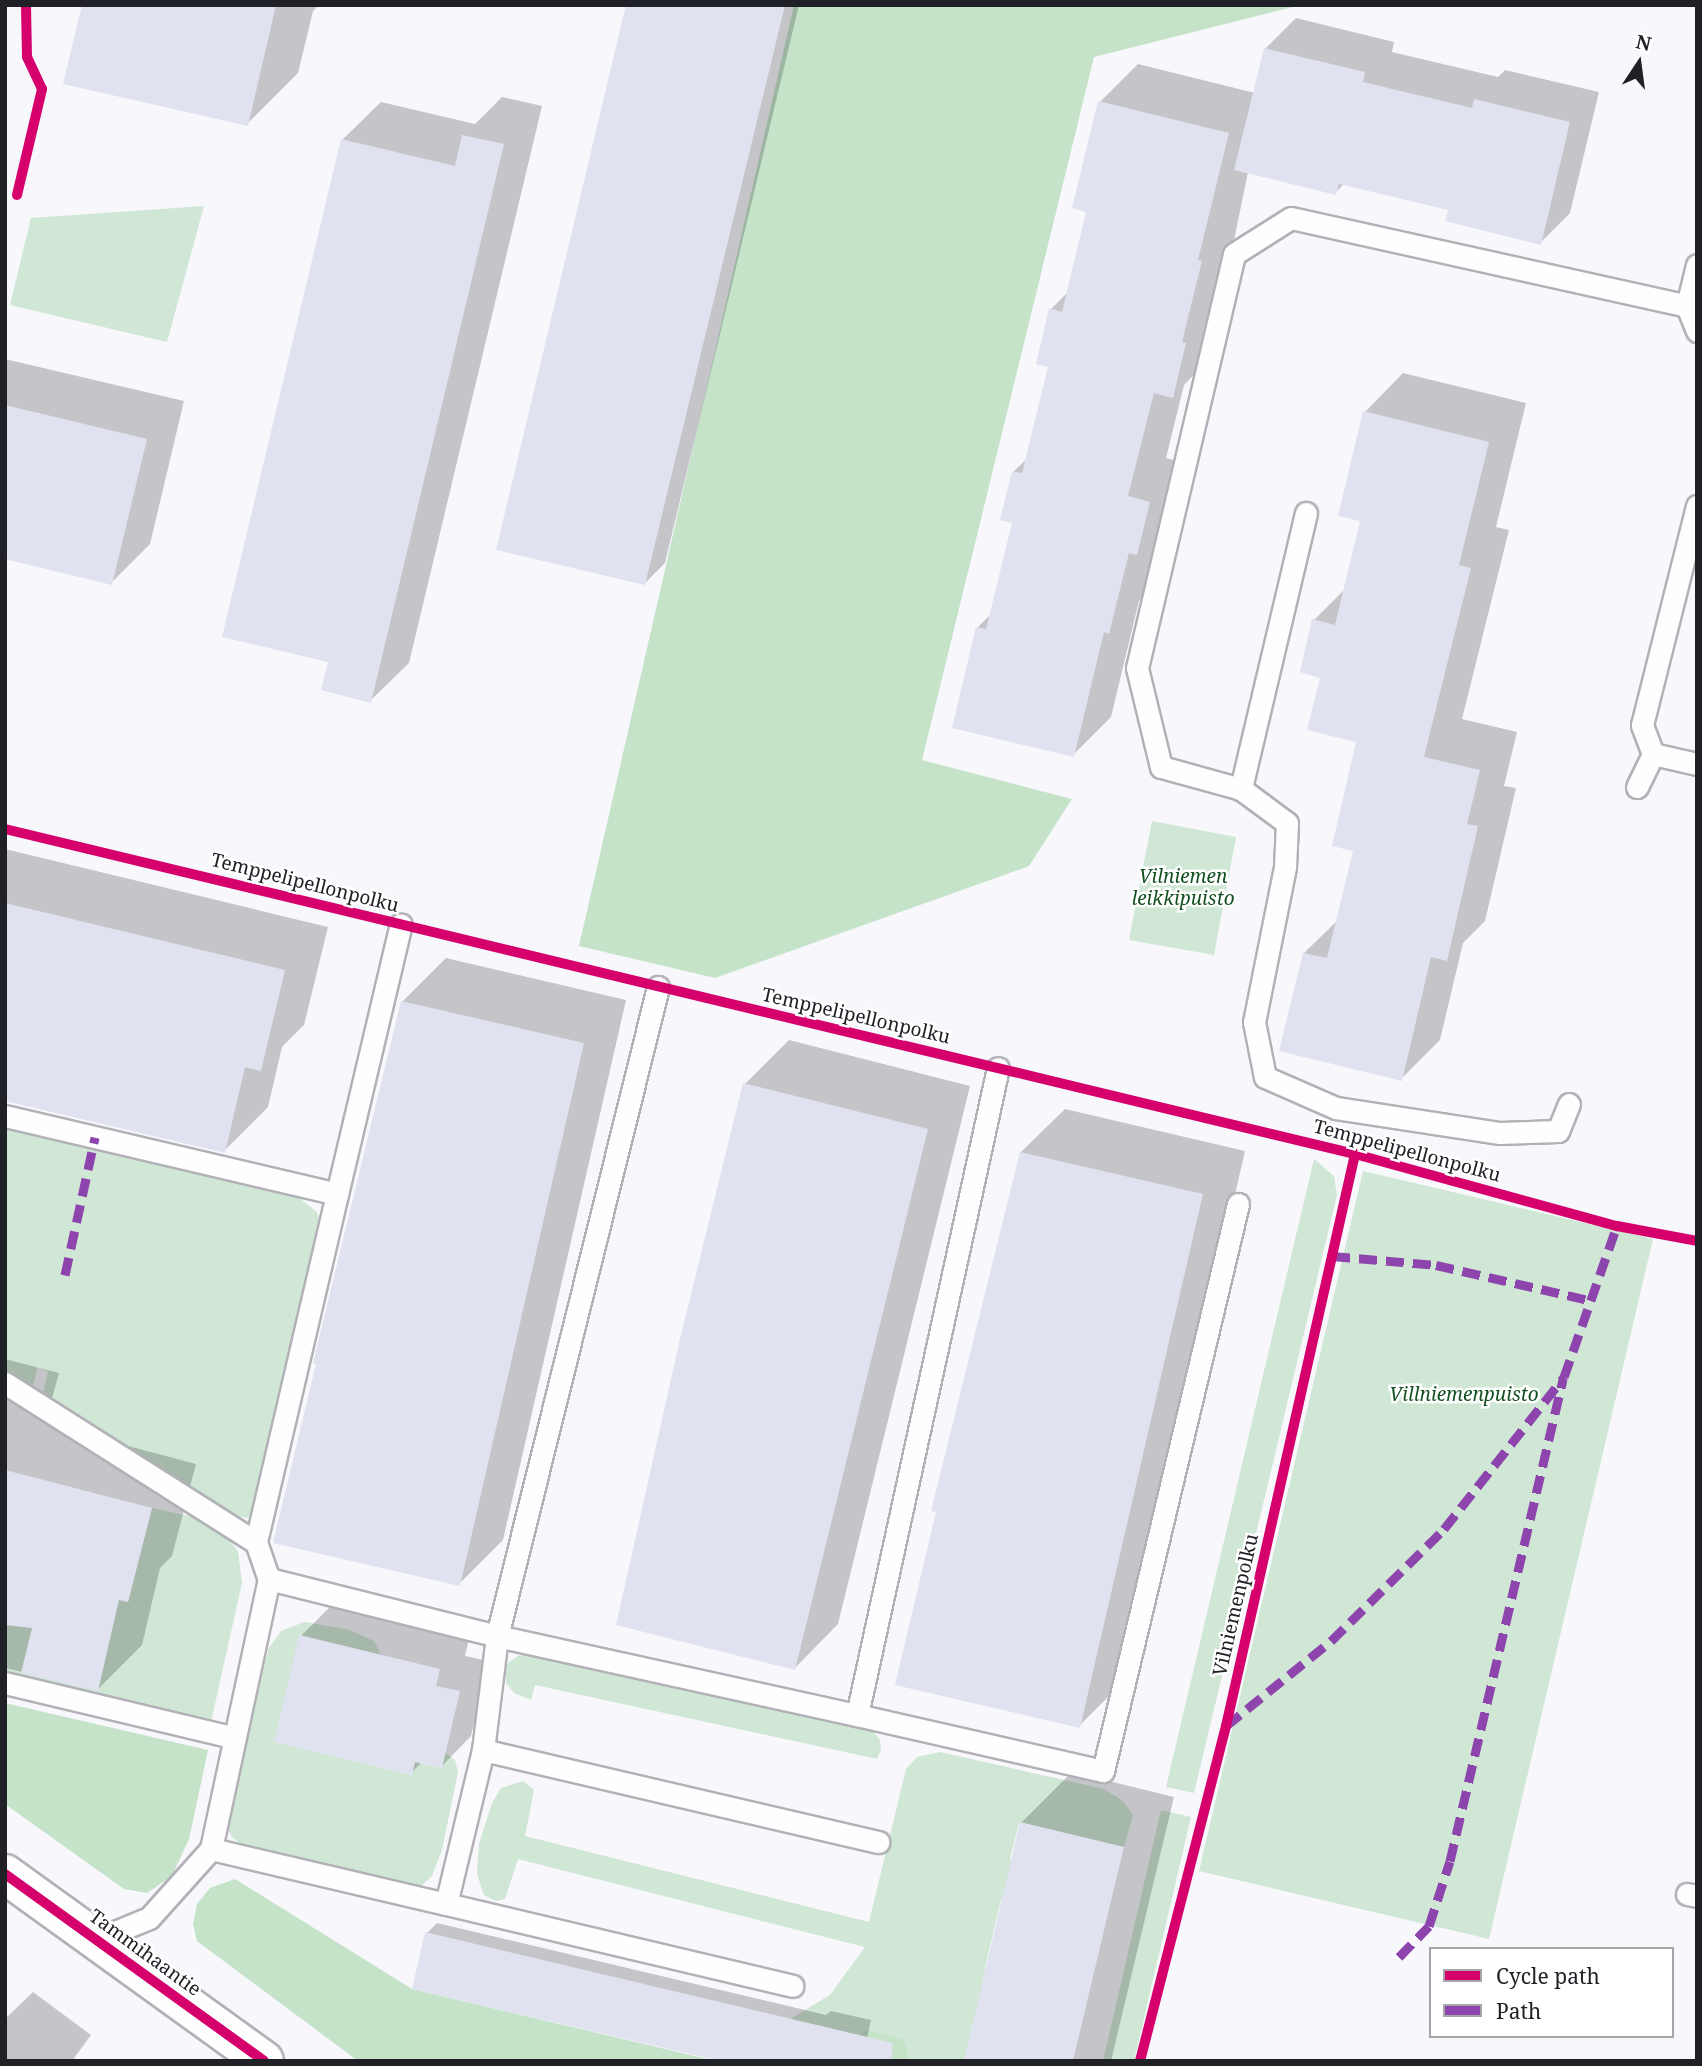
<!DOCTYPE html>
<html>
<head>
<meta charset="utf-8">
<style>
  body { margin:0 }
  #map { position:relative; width:1702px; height:2066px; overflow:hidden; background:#f7f7fc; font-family:"Noto Serif",serif }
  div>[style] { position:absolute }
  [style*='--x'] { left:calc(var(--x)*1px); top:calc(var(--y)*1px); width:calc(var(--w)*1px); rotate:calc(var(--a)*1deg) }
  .green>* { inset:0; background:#cfe7d4 }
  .forest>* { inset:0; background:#c4e3c9 }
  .shadow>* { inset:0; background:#0003 }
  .building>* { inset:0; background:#e0e2f0 }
  .roads { filter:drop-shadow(2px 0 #b1b1b7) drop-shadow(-2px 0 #b1b1b7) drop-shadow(0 2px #b1b1b7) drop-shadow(0 -2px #b1b1b7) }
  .lane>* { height:21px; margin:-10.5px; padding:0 10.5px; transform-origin:10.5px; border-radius:10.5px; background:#fefeff }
  .street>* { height:38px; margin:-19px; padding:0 19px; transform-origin:19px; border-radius:19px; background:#fefeff }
  .quiet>* { height:9px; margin-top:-4.5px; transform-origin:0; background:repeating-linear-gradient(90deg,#8e44ad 0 18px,transparent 0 27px) }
  .cycleway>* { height:10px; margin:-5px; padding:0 5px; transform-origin:5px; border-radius:5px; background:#d6006c }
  span { translate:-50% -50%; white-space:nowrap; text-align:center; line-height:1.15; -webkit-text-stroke:5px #fff; paint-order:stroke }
  .park-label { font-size:19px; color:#145122; font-style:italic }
  .street-label { font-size:19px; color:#202027 }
  .frame { position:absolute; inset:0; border:7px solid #202027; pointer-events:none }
  .legend { position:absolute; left:1429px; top:1947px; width:245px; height:91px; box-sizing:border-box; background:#fff; border:2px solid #a6a6a9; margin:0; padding:9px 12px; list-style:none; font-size:21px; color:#202027 }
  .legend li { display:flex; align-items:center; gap:14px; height:35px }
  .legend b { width:35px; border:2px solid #a6a6a9 }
  .north { position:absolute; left:1604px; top:28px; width:70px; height:70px; -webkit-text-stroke:5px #fff; paint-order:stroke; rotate:13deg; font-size:19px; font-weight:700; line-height:28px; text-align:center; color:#202027 }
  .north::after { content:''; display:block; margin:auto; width:24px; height:32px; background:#202027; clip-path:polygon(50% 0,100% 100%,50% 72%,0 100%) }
</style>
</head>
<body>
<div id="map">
  <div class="green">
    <div style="clip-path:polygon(204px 206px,167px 342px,10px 305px,31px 218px)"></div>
    <div style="clip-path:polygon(1152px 821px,1236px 837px,1214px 955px,1129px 940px)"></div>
    <div style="clip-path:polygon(5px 1126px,298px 1197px,317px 1212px,321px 1227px,257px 1505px,248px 1518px,237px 1516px,43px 1392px,48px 1372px,38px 1367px,33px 1386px,5px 1372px)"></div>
    <div style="clip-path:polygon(1314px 1159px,1334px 1176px,1337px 1195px,1194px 1793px,1166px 1787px)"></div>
    <div style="clip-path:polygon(1363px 1171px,1653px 1239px,1489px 1939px,1199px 1871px)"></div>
    <div style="clip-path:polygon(152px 1508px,213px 1521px,238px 1551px,242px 1583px,211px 1722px,5px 1675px,5px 1570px,128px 1602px)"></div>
    <div style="clip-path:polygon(304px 1622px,347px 1629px,374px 1641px,381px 1655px,300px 1635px,275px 1742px,412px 1775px,415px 1762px,442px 1768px,445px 1753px,455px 1760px,458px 1772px,442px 1850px,432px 1876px,420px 1887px,409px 1888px,243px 1846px,232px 1837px,224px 1822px,243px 1737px,269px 1648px,281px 1631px)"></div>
    <div style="clip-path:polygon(531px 1653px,869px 1726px,880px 1740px,881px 1750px,877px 1759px,535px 1685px,531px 1700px,514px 1693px,506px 1683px,505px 1674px,508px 1663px,518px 1656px)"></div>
    <div style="clip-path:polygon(940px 1752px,1104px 1789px,1123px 1801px,1133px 1815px,1124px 1847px,1019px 1823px,1010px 1859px,1026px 1863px,1001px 1900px,985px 1968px,999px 1972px,978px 2002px,964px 2061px,910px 2061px,904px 2039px,862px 2030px,855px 2061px,787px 2021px,830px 1995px,865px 1947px,518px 1859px,505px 1899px,496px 1901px,484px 1895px,477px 1874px,479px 1844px,492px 1803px,501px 1788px,523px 1781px,534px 1790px,525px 1836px,869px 1922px,906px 1769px,917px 1757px)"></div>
    <div style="clip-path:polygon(1161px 1810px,1191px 1817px,1134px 2061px,1103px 2061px)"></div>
  </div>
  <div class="forest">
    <div style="clip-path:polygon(794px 5px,1301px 5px,1094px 57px,922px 760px,1072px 799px,1029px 866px,715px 978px,579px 946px)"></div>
    <div style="clip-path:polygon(5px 1703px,208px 1750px,189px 1839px,172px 1876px,147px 1893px,124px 1889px,5px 1804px)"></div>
    <div style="clip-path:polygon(235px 1879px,412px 1989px,716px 2061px,358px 2061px,197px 1941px,193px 1924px,197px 1904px,210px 1888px)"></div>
    <div style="clip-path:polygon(862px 2029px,904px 2039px,910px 2061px,855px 2061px)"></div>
  </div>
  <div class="shadow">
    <div style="clip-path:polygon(83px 5px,319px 5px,313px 11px,298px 73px,247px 124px)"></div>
    <div style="clip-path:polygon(628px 5px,799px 5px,665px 563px,645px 583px)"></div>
    <div style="clip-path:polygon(1296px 18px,1394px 42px,1392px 52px,1498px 77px,1505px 70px,1599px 92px,1570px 213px,1540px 243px,1450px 209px,1345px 183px,1335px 193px,1248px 172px,1210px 358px,1184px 385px,1166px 458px,1187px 464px,1147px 593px,1139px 601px,1111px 717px,1073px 755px,977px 628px,992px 613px,1014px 522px,1014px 471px,1028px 458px,1050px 365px,1051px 309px,1069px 291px,1088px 210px,1100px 102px,1138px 64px,1255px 93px,1266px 48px)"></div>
    <div style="clip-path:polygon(502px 97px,542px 106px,409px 663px,370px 701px,330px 661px,342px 140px,381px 102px,475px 124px)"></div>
    <div style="clip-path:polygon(5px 359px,184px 401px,150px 544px,111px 583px,5px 557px)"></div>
    <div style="clip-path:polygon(1403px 373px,1526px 403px,1496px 527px,1509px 530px,1462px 719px,1517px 732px,1504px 786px,1516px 788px,1485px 921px,1463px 943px,1440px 1040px,1401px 1079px,1304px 953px,1338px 920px,1355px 850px,1358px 741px,1322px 676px,1314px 620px,1346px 588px,1362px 520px,1365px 412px)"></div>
    <div style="clip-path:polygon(5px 849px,328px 927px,304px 1025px,282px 1047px,268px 1107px,224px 1151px,5px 1099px)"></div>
    <div style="clip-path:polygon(446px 958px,626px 1000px,503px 1540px,459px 1584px,402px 1002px)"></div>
    <div style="clip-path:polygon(789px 1040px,970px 1086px,838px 1624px,795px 1668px,745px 1084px)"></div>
    <div style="clip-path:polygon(1065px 1109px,1245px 1151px,1123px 1682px,1079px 1726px,938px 1510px,1021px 1152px)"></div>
    <div style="clip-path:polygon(5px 1359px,59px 1373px,45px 1424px,196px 1464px,172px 1556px,160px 1568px,142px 1645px,98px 1689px,5px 1668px)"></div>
    <div style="clip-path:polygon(331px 1606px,469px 1639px,465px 1656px,489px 1661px,471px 1736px,441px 1767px,422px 1762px,411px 1773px,301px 1636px)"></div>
    <div style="clip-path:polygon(1072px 1772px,1174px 1797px,1111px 2061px,967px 2061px,1021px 1823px)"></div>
    <div style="clip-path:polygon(437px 1923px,826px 2015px,831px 2011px,871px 2020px,862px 2061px,427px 1933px)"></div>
    <div style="clip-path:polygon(33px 1992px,91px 2035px,72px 2061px,5px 2061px,5px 2019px)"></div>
  </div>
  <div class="building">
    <div style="clip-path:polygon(82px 5px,276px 5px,248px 126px,63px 84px)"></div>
    <div style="clip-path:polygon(626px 5px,785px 5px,645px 585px,496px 550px)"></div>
    <div style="clip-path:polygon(1264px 48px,1365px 72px,1363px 82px,1472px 108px,1474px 99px,1570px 122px,1541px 245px,1445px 221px,1448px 210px,1339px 184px,1336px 195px,1234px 170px)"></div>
    <div style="clip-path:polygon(1098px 101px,1229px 133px,1198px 260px,1202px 261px,1182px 342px,1186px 343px,1173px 398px,1154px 393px,1128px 496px,1150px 502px,1137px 555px,1129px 553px,1109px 634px,1104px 632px,1074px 757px,952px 728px,976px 627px,986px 629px,1012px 523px,1000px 520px,1012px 471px,1022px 473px,1048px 367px,1036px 364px,1049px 308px,1062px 312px,1086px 212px,1072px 208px)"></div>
    <div style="clip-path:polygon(462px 135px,504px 144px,371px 703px,321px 690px,328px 662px,222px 637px,341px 139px,455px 166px)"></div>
    <div style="clip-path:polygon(5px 405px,147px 439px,112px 585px,5px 559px)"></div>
    <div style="clip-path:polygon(1363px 411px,1489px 442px,1459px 565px,1471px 568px,1424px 757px,1480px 770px,1467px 824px,1478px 826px,1447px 961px,1431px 957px,1402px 1081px,1279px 1051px,1303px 953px,1327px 958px,1353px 851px,1332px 846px,1356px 742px,1307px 730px,1320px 678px,1300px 672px,1312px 619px,1335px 625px,1360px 521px,1338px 516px)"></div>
    <div style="clip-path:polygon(5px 903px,285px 970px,261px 1071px,245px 1067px,225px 1153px,5px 1101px)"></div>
    <div style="clip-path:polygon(401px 1001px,584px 1043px,460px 1586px,273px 1543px,316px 1364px,313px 1363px)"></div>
    <div style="clip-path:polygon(743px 1083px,928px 1129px,795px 1670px,616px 1625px,680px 1339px)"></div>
    <div style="clip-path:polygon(1020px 1152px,1203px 1194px,1080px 1728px,895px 1685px,936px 1512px,931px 1511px)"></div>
    <div style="clip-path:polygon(5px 1470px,152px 1508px,128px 1602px,119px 1600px,98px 1691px,21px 1673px,32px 1628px,5px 1625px)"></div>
    <div style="clip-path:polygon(299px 1635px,440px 1669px,436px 1686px,460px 1691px,442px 1768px,415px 1762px,412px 1775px,274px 1742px)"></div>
    <div style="clip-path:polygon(1020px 1822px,1124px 1847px,1116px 1880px,1073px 2061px,964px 2061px)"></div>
    <div style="clip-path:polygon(425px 1932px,893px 2043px,891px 2061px,720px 2061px,412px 1989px)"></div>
  </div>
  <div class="roads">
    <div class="lane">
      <div style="--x:1687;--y:306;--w:42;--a:-76.3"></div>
      <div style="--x:1306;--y:513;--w:284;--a:103.3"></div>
      <div style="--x:1241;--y:789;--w:83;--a:-164.6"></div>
      <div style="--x:1161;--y:767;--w:102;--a:-103.6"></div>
      <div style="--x:1137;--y:668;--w:425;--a:-76.8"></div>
      <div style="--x:1234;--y:254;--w:67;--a:-32.3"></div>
      <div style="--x:1291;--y:218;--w:406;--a:12.5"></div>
      <div style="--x:1687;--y:306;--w:27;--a:68"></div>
      <div style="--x:1653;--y:754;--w:45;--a:12.8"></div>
      <div style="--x:1637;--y:787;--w:37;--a:-64"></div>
      <div style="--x:1653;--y:754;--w:31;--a:-111"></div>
      <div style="--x:1642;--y:725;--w:226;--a:-75.9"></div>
      <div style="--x:1241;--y:789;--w:57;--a:36.5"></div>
      <div style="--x:1287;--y:823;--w:44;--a:92.6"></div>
      <div style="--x:1285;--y:867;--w:158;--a:101.3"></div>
      <div style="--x:1254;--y:1022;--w:56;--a:78.7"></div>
      <div style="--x:1265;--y:1077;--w:77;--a:23.6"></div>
      <div style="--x:1336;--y:1108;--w:166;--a:8.7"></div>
      <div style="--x:1500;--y:1133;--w:58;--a:-2"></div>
      <div style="--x:1558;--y:1131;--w:29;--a:-68"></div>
      <div style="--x:658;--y:987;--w:669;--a:103.93"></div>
      <div style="--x:497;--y:1636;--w:369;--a:12.4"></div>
      <div style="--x:857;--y:1715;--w:662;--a:-77.71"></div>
      <div style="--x:5;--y:1116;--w:341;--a:13.2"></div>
      <div style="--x:337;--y:1194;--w:277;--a:-76.7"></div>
      <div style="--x:5;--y:1383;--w:297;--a:32.4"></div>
      <div style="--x:256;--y:1542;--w:39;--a:71"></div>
      <div style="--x:269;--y:1579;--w:235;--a:14"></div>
      <div style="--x:497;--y:1636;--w:115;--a:97"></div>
      <div style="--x:483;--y:1750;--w:158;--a:103.5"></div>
      <div style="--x:446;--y:1904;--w:241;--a:-166.8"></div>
      <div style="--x:211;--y:1849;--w:93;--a:131.9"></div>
      <div style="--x:149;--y:1918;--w:57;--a:157.5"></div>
      <div style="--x:256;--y:1542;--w:357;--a:-76.9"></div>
      <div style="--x:5;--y:1683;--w:236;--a:13.4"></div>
      <div style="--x:857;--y:1715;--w:252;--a:12.8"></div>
      <div style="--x:1103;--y:1771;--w:583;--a:-76.61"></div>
      <div style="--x:483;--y:1750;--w:406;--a:13.1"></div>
      <div style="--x:211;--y:1849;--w:276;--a:-77.9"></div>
      <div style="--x:1687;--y:1894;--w:10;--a:11"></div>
      <div style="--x:446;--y:1904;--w:356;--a:13.3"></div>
    </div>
    <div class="street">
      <div style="--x:5;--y:1874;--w:319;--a:35.8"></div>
    </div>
  </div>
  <div class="quiet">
    <div style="--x:1332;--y:1256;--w:104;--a:4.9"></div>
    <div style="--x:1436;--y:1265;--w:157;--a:12.9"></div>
    <div style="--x:65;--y:1275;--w:141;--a:-77.7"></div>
    <div style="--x:1226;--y:1726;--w:135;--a:-39"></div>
    <div style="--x:1331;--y:1641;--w:159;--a:-44.7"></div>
    <div style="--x:1444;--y:1529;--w:194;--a:-51.7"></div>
    <div style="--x:1564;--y:1377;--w:160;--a:-70.7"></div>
    <div style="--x:1399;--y:1957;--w:43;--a:-45.9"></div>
    <div style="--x:1429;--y:1926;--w:68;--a:-72.1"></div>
    <div style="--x:1450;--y:1861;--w:494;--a:-76.8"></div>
  </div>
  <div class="cycleway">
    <div style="--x:17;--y:195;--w:109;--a:-76.7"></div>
    <div style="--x:42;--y:89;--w:35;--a:-115"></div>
    <div style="--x:27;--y:57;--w:52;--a:-91.1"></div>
    <div style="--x:5;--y:829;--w:1389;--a:13.54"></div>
    <div style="--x:1355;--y:1154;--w:272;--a:15.4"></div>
    <div style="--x:1617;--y:1226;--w:81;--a:10.6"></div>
    <div style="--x:5;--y:1874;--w:319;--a:35.8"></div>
    <div style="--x:1140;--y:2061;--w:346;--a:-75.6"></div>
    <div style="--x:1226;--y:1726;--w:586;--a:-77.29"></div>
  </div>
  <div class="park-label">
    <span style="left:1183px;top:888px">Vilniemen<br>leikkipuisto</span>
    <span style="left:1464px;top:1395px">Villniemenpuisto</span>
  </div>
  <div class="street-label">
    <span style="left:305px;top:883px;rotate:14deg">Temppelipellonpolku</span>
    <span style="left:856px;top:1016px;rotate:13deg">Temppelipellonpolku</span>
    <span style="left:1407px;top:1151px;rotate:15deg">Temppelipellonpolku</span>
    <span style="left:1236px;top:1605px;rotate:-77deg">Vilniemenpolku</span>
    <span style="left:145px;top:1953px;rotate:36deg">Tammihaantie</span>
  </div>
  <div class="frame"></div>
  <ul class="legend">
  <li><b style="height:9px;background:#d6006c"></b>Cycle path</li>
  <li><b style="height:9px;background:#8e44ad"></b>Path</li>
  </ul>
  <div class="north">N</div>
</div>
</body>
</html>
